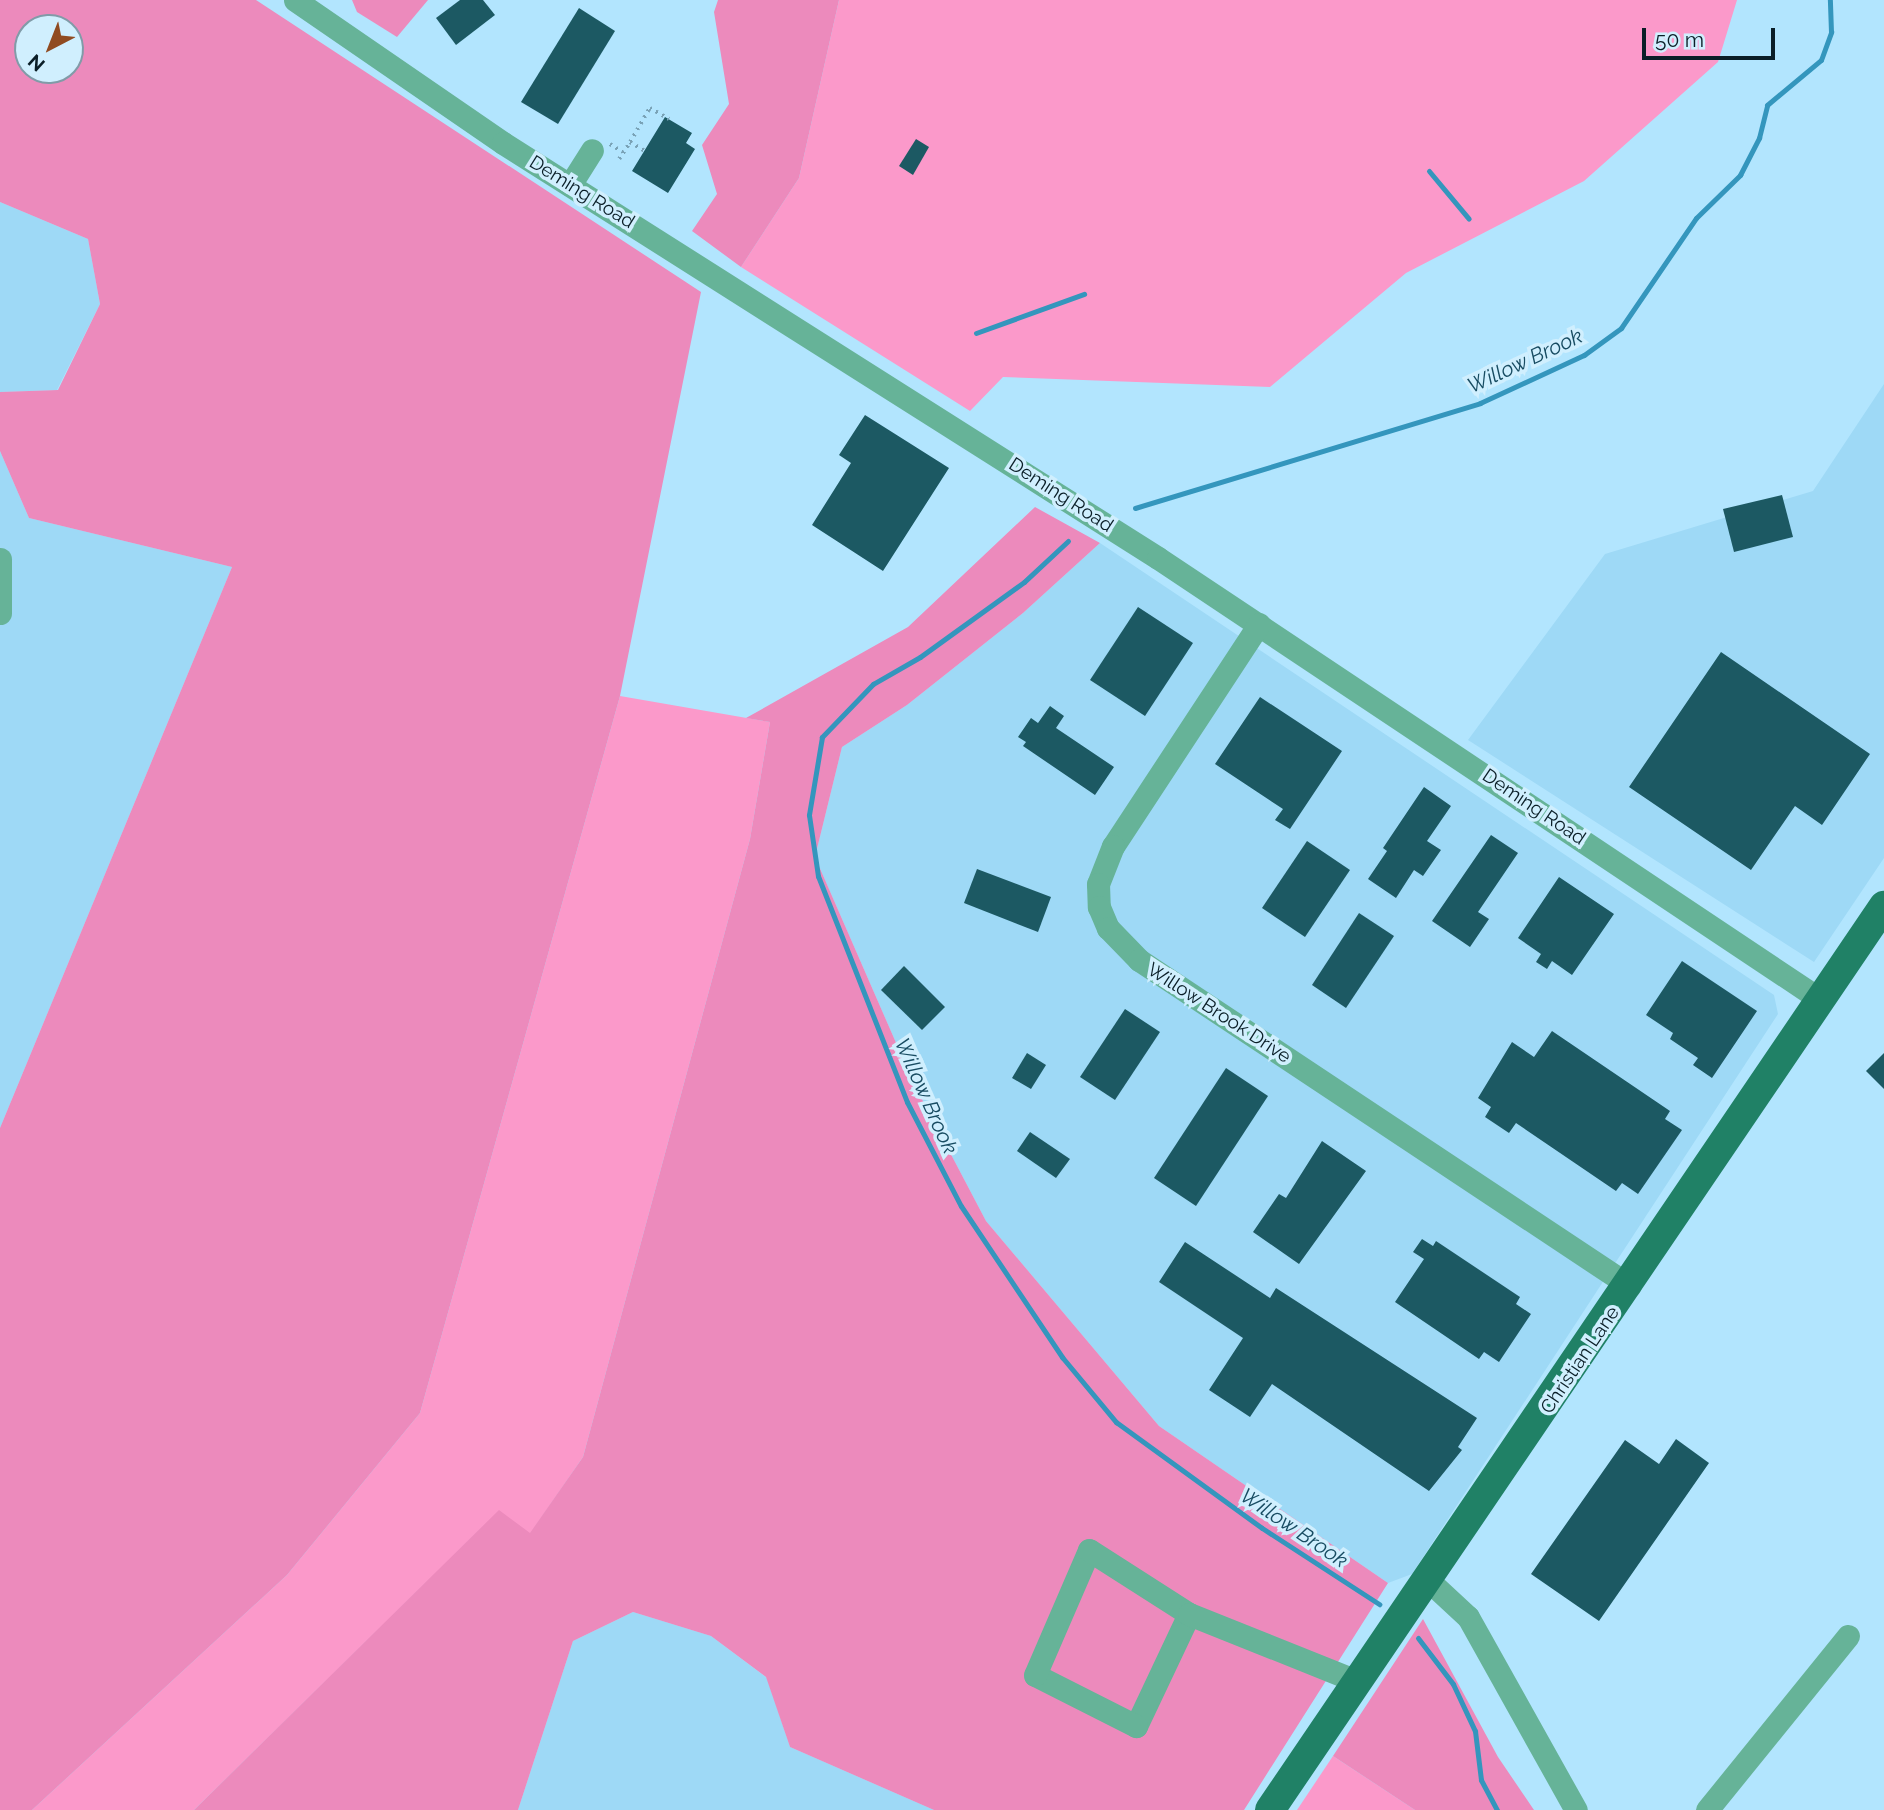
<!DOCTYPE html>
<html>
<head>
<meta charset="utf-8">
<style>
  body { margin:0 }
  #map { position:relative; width:1884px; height:1810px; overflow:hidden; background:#b2e5fe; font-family:Raleway,sans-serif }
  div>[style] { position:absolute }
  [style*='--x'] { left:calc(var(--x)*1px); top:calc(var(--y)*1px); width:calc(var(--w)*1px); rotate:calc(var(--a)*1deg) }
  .built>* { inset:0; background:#9ed9f6 }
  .green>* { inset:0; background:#fb99ca }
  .forest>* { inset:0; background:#ec8abc }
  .stream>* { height:5px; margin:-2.5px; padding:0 2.5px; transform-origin:2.5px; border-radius:2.5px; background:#3496bd }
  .building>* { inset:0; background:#1c5963 }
  .path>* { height:3.5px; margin-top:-1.75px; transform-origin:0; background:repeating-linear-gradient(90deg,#79a2b6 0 2px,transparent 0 7px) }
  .minor>* { height:23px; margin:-11.5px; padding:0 11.5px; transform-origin:11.5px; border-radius:11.5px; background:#66b398 }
  .major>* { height:30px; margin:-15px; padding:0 15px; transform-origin:15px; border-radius:15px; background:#208166 }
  span { translate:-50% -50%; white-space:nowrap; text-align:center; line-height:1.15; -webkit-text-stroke:7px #d0effe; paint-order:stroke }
  .street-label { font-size:19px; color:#0a1e27 }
  .water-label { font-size:21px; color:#184c62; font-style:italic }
  .north { position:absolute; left:14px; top:14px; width:70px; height:70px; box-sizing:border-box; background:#d0effe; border:2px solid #819ba8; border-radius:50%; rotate:222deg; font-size:19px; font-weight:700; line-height:28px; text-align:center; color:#0a1e27 }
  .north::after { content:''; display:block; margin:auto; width:24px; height:32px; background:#904b21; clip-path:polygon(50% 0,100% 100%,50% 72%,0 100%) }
  .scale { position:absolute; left:1642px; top:28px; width:133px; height:32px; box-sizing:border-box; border:4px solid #0a1e27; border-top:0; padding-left:9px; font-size:21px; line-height:24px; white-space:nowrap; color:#0a1e27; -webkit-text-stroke:5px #d0effe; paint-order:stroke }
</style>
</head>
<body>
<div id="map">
  <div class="built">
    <div style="clip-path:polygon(0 202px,88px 239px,100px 304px,57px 390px,0 392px)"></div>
    <div style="clip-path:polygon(1884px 384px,1884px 858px,1814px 962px,1468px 740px,1605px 554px,1813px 491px)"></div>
    <div style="clip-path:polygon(0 451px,29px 518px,232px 567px,0 1128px)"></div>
    <div style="clip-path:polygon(1100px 543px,1774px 995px,1778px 1014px,1412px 1574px,1388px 1583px,1159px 1426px,986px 1221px,914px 1084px,815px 857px,842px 747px,907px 705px,1023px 613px)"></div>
    <div style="clip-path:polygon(633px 1612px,711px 1636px,767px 1678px,790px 1747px,934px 1810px,518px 1810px,573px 1641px)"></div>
  </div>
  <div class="green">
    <div style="clip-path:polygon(839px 0,1737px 0,1718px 62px,1584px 181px,1406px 273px,1270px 387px,1003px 377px,970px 411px,741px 267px,799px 178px)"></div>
    <div style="clip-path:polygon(620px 696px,770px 722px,750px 839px,583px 1457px,530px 1534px,499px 1511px,194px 1810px,32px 1810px,287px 1575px,420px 1413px)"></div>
    <div style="clip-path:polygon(1333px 1756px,1415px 1810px,1297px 1810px)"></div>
  </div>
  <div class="forest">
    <div style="clip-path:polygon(evenodd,0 0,256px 0,701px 292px,620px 696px,420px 1413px,287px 1575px,32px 1810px,0 1810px,0 1128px,232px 567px,29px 518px,0 451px,0 392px,58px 390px,100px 304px,88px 239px,0 202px,0 0,28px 28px,70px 28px,70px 70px,28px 70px,28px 28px)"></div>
    <div style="clip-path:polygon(352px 0,428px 0,397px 37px,357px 12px)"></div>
    <div style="clip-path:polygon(718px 0,839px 0,799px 178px,741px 267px,692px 231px,717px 194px,702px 145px,729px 104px,714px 12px)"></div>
    <div style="clip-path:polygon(1035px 507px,1100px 543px,1023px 613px,907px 705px,842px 747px,815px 857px,914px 1084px,986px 1221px,1159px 1426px,1388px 1583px,1244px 1810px,934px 1810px,790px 1747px,766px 1677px,711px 1636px,633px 1612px,573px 1641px,518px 1810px,194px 1810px,499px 1510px,530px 1533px,583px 1457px,750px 839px,770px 722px,746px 718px,908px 627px)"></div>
    <div style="clip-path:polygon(1423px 1619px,1498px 1757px,1534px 1810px,1415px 1810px,1333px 1756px)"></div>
  </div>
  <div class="stream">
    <div style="--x:1429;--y:171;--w:62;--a:50.2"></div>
    <div style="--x:976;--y:333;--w:115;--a:-19.9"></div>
    <div style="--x:1135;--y:508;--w:361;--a:-16.9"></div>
    <div style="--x:1480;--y:403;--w:115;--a:-24.8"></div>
    <div style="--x:1584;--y:355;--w:46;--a:-36.1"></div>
    <div style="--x:1621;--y:328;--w:133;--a:-55.7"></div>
    <div style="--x:1696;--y:218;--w:62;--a:-44.3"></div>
    <div style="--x:1740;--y:175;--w:42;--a:-62.8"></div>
    <div style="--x:1759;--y:138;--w:34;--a:-76"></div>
    <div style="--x:1767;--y:105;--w:70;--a:-39.8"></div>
    <div style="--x:1821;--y:60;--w:30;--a:-70"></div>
    <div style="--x:1831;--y:32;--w:32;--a:-92"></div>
    <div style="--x:1068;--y:541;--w:60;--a:137"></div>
    <div style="--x:1024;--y:582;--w:128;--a:144.2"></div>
    <div style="--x:920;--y:657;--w:54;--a:150.1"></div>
    <div style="--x:873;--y:684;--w:74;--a:133.9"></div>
    <div style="--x:822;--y:737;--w:79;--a:99.5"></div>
    <div style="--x:809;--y:815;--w:62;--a:81.6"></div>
    <div style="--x:818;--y:876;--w:243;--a:68.5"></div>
    <div style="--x:907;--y:1102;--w:117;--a:62.6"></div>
    <div style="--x:961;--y:1206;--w:182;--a:56.2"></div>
    <div style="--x:1062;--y:1357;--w:85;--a:50.3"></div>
    <div style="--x:1116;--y:1422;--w:180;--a:36"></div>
    <div style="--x:1262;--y:1528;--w:140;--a:33"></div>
    <div style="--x:1418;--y:1638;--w:58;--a:52.7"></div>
    <div style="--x:1453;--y:1684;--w:52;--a:64.9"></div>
    <div style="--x:1475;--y:1731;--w:49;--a:83"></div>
    <div style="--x:1481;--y:1780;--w:34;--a:62"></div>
  </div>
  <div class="building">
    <div style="clip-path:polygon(460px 0,483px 0,495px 15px,456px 45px,436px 18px)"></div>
    <div style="clip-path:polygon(579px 8px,615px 31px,558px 124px,521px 102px)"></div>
    <div style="clip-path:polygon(665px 117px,692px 133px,686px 143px,695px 149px,668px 193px,632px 171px)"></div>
    <div style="clip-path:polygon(916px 139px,929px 147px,913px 175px,899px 166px)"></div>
    <div style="clip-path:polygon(865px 415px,949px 468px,883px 571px,812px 525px,851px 463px,839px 455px)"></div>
    <div style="clip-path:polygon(1782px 495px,1793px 537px,1734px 552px,1723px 509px)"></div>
    <div style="clip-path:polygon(1138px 607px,1193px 643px,1145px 716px,1090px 680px)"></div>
    <div style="clip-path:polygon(1721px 652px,1870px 754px,1822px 825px,1795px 806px,1751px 870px,1629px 787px)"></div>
    <div style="clip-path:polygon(1260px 697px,1342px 751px,1290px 829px,1275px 820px,1283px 809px,1215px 764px)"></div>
    <div style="clip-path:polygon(1050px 706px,1064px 716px,1056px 728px,1114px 767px,1095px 795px,1023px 746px,1026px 742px,1018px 737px,1031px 718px,1038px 723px)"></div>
    <div style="clip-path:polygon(1424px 787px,1451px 806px,1427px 841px,1441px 850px,1423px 876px,1414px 870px,1396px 898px,1368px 879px,1387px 851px,1383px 848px)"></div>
    <div style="clip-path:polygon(1491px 835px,1518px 853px,1478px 912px,1489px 919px,1470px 947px,1432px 921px)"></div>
    <div style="clip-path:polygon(1307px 841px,1350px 870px,1305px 937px,1262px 908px)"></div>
    <div style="clip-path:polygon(977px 869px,1051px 897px,1038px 932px,964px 903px)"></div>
    <div style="clip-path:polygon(1559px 877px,1614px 914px,1572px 975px,1552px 961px,1547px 969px,1536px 962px,1541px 954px,1518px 938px)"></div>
    <div style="clip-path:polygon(1359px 913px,1394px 936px,1346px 1008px,1312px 985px)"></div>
    <div style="clip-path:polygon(1682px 961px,1757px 1011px,1712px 1078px,1693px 1065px,1698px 1058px,1670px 1039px,1673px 1033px,1646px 1015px)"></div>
    <div style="clip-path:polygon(904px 966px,945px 1007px,922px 1030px,881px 990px)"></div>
    <div style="clip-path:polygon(1125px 1009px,1160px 1032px,1115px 1100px,1080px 1077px)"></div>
    <div style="clip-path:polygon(1552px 1031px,1670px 1111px,1665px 1119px,1682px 1130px,1638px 1194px,1622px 1183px,1616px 1191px,1516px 1123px,1509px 1133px,1485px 1117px,1491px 1107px,1478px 1098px,1512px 1042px,1534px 1057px)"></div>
    <div style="clip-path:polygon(1027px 1053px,1046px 1065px,1031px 1089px,1012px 1078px)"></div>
    <div style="clip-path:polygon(1884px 1053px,1884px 1089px,1866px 1071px)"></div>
    <div style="clip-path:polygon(1226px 1068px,1268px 1096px,1196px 1206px,1154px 1178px)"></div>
    <div style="clip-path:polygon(1030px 1132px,1070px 1159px,1056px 1178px,1017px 1151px)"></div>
    <div style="clip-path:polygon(1322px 1141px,1366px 1171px,1299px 1264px,1253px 1232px,1279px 1194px,1286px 1198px)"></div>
    <div style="clip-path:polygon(1422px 1239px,1433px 1246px,1436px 1241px,1520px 1297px,1516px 1304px,1531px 1314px,1499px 1362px,1484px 1352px,1479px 1359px,1395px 1302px,1424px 1259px,1413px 1252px)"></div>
    <div style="clip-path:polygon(1185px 1242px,1270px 1298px,1276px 1288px,1477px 1418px,1458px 1447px,1462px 1450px,1429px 1491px,1272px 1384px,1250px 1417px,1209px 1390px,1243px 1338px,1159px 1282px)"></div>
    <div style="clip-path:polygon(1676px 1439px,1709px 1463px,1599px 1621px,1531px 1574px,1625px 1440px,1659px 1464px)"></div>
  </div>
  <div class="path">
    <div style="--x:630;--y:142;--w:39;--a:-60"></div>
    <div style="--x:650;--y:108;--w:22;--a:30"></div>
    <div style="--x:610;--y:144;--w:15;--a:32"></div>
    <div style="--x:619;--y:159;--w:20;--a:-57"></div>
    <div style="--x:630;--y:142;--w:17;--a:31"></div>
  </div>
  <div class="minor">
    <div style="--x:295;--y:0;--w:252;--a:34.5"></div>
    <div style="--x:503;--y:143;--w:775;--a:32.36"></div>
    <div style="--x:1158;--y:558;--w:797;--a:33.69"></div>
    <div style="--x:570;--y:185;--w:41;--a:-57.8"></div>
    <div style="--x:0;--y:559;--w:54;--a:90"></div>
    <div style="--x:1259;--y:624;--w:266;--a:123.3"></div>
    <div style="--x:1113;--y:846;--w:41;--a:111.5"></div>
    <div style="--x:1098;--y:884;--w:23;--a:88"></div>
    <div style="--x:1099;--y:907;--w:23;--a:67"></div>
    <div style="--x:1108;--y:928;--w:45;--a:45.9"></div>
    <div style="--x:1139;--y:960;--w:589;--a:33.58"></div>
    <div style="--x:1428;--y:1580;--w:54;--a:42.8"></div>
    <div style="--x:1468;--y:1617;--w:221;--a:60.8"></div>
    <div style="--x:1189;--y:1614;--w:124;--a:115.3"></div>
    <div style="--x:1136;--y:1726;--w:113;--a:-153.2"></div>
    <div style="--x:1035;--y:1675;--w:136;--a:-66.6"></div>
    <div style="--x:1089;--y:1550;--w:119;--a:32.6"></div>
    <div style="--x:1189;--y:1614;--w:183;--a:21.8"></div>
    <div style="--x:1707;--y:1810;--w:224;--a:-51"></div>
  </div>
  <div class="major">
    <div style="--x:1270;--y:1810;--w:1093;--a:-55.82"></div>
  </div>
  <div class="street-label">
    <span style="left:582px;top:192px;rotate:32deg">Deming Road</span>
    <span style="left:1061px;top:495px;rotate:33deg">Deming Road</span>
    <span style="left:1534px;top:807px;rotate:34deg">Deming Road</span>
    <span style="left:1219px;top:1013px;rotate:33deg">Willow Brook Drive</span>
    <span style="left:1580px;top:1360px;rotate:-56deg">Christian Lane</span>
  </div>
  <div class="water-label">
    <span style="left:1525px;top:361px;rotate:-25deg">Willow Brook</span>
    <span style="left:926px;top:1096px;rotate:66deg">Willow Brook</span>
    <span style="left:1294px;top:1528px;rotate:34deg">Willow Brook</span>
  </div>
  <div class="north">N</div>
  <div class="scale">50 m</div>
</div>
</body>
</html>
